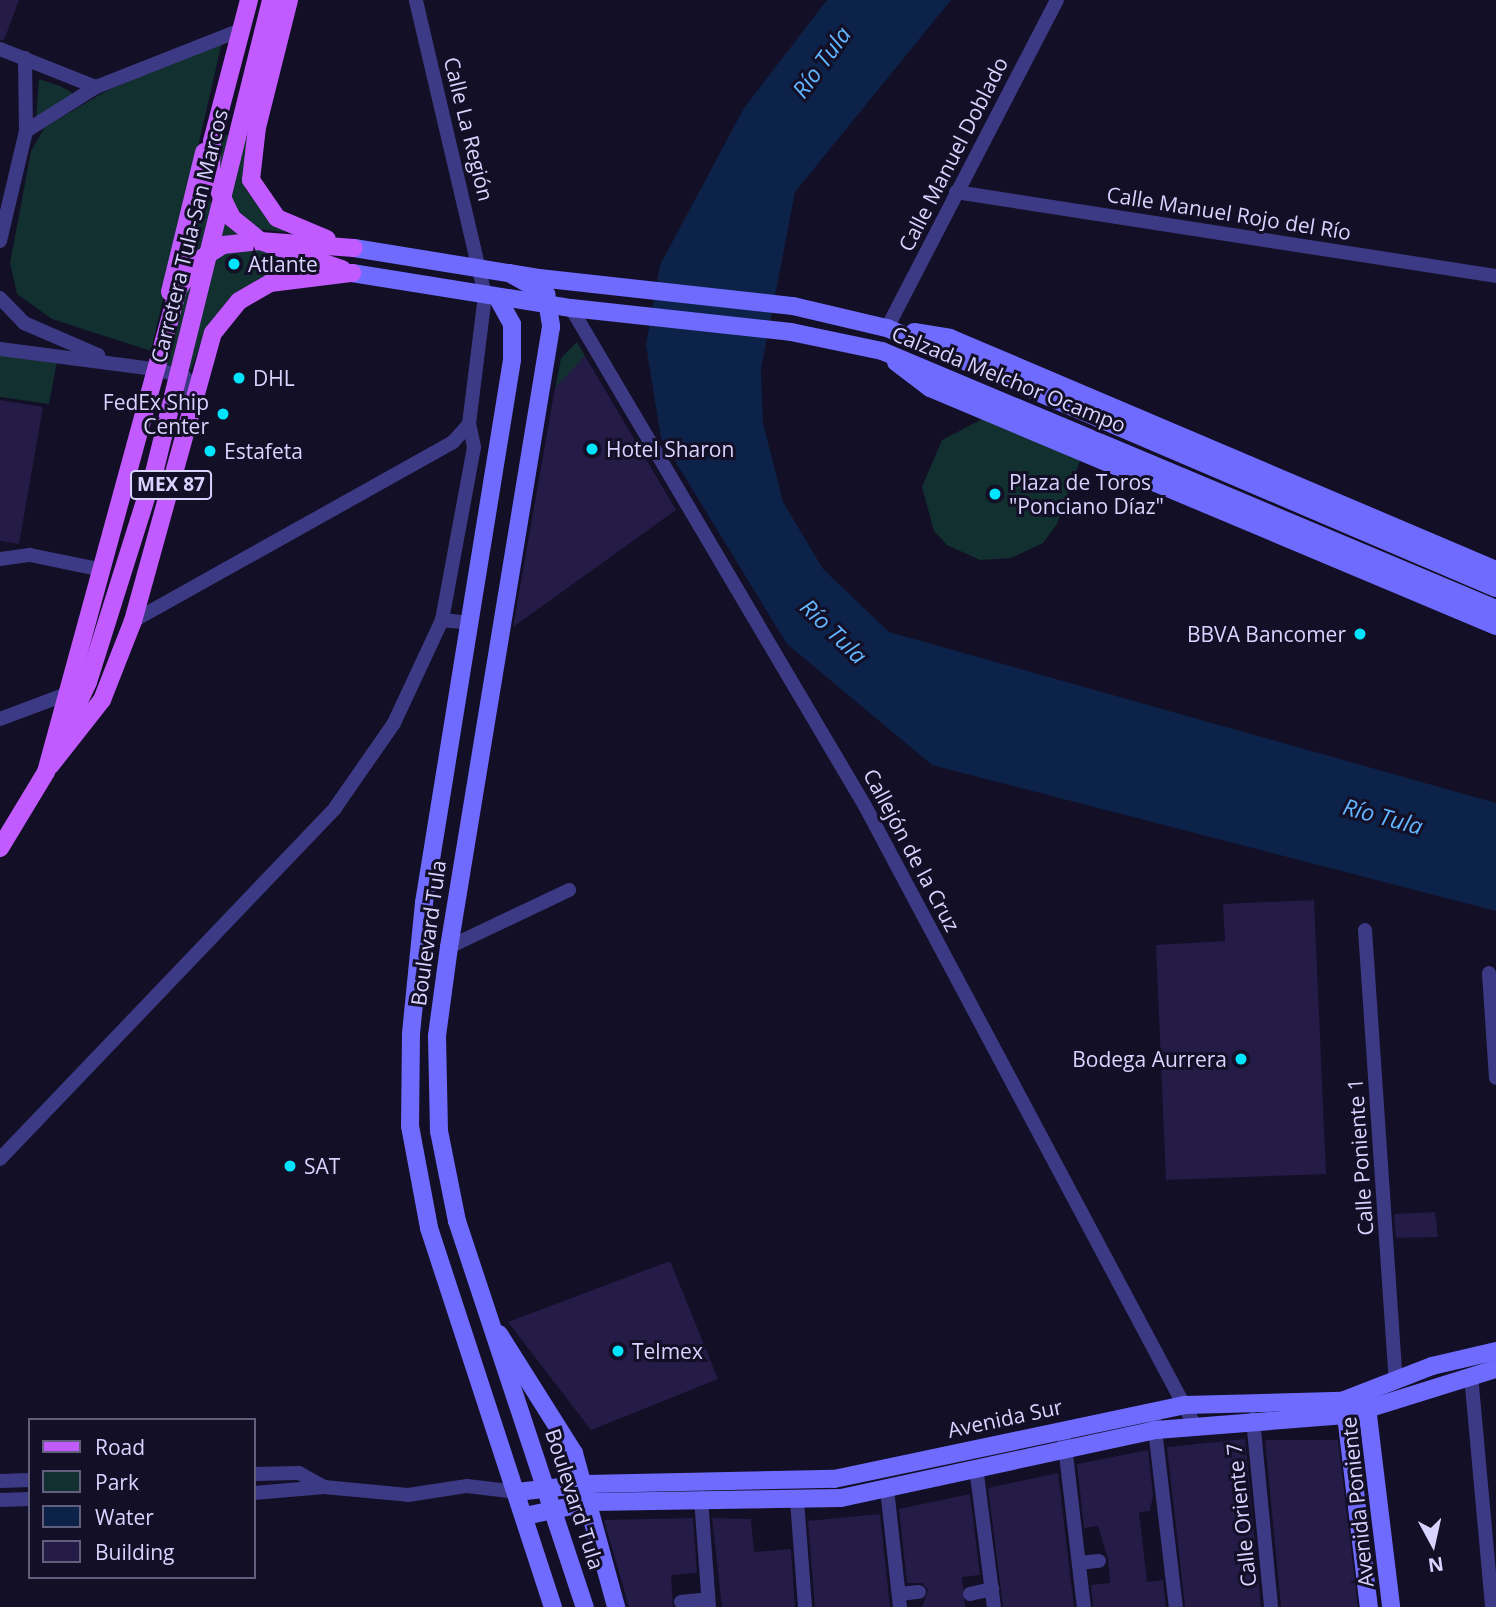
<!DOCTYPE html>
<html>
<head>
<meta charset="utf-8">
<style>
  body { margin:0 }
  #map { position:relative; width:1496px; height:1607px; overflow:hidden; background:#130f26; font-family:"Open Sans",sans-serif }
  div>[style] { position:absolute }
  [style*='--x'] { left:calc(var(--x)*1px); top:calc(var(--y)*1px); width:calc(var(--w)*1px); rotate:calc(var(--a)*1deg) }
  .green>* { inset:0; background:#12302f }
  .water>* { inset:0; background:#0c2248 }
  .building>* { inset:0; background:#241b47 }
  .street>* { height:14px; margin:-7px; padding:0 7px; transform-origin:7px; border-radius:7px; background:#3d3a85 }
  .secondary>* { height:18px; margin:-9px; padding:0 9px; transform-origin:9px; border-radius:9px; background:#6f6bff }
  .primary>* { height:18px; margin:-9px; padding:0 9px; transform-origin:9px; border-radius:9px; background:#c25bff }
  .primary-bridge>* { height:18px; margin:-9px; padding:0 9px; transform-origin:9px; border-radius:9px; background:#c25bff }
  .dots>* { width:19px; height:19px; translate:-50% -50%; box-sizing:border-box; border:4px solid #130f26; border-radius:50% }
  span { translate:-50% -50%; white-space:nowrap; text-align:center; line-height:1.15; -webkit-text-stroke:6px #130f26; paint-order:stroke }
  .shield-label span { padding:2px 5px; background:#130f26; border:2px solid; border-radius:5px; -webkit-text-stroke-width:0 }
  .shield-label { font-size:19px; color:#d9d4ff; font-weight:700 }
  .street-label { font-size:21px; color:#d9d4ff }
  .poi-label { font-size:21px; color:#d9d4ff }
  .left { translate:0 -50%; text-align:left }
  .right { translate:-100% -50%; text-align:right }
  .water-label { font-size:23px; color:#62b6ff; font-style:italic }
  .legend { position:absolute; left:28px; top:1418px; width:228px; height:161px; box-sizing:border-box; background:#130f26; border:2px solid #625e7d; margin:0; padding:9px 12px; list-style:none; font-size:21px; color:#d9d4ff }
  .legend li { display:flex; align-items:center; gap:14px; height:35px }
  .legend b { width:35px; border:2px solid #625e7d }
  .north { position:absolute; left:1398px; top:1509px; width:70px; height:70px; -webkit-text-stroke:5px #130f26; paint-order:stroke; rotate:172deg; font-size:19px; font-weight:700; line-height:28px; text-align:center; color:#d9d4ff }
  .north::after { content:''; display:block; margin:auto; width:24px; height:32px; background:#d9d4ff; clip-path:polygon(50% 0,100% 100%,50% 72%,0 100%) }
</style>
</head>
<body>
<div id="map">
  <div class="green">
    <div style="clip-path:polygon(222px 42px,151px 351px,52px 319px,17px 294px,10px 263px,31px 151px,45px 127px,106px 91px)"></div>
    <div style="clip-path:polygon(39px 79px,60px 86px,78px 96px,36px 118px)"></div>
    <div style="clip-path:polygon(222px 134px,247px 140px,245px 189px,285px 232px,258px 229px,234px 207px,217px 159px)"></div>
    <div style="clip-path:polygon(203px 176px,212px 206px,239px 235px,208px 243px,180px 268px)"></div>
    <div style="clip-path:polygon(251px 247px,303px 265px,271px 273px,231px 296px,206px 329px,191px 370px,165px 364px,187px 290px,220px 255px)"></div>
    <div style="clip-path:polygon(577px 342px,585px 356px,555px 389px,561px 358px)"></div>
    <div style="clip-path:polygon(0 347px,58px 356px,49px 404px,0 397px)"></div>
    <div style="clip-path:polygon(990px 415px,1082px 455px,1057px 524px,1043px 543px,1011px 558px,980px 560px,947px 545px,934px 531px,922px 487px,942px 440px)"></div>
  </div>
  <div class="water">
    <div style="clip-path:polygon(827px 0,951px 0,795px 192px,761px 369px,763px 423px,783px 502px,823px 569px,889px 632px,1496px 803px,1496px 911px,932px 765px,787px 644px,661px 438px,646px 345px,660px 265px,744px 108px)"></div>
  </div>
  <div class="building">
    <div style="clip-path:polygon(0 0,19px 0,4px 40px,0 40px)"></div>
    <div style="clip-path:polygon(585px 356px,676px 510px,513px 627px,555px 388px)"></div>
    <div style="clip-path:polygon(0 400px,43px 407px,19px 544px,0 541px)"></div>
    <div style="clip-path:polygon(1314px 900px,1326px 1174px,1166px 1180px,1156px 945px,1225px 941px,1223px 904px)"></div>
    <div style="clip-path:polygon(1435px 1212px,1438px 1237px,1396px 1238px,1394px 1214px)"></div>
    <div style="clip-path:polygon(670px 1261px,718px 1379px,591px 1430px,508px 1322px)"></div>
    <div style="clip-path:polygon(1245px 1439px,1261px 1607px,1185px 1607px,1167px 1447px)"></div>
    <div style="clip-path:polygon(1265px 1440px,1338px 1440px,1358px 1607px,1281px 1607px)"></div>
    <div style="clip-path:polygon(1148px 1450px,1153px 1495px,1150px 1511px,1139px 1512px,1147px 1582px,1163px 1580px,1166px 1607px,1093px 1607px,1091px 1585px,1110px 1583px,1108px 1559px,1098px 1526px,1084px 1528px,1077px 1464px)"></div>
    <div style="clip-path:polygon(1058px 1473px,1074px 1607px,1003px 1607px,988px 1488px)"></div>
    <div style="clip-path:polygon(970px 1494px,980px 1575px,962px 1577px,965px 1607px,922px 1607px,928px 1590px,922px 1583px,907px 1583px,899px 1509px)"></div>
    <div style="clip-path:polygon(880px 1514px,890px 1607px,815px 1607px,808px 1521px)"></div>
    <div style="clip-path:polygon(693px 1518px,697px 1573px,671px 1575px,673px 1607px,629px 1607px,604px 1520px)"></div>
    <div style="clip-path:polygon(712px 1518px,751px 1519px,754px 1552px,791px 1549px,795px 1607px,722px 1607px)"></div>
  </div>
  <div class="street">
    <div style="--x:0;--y:49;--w:103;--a:21.6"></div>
    <div style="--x:26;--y:131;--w:83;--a:-32.2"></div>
    <div style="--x:96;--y:87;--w:156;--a:-21.5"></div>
    <div style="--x:956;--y:192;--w:546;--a:8.84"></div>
    <div style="--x:0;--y:241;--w:113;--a:-76.7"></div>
    <div style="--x:26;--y:131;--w:73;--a:-90.8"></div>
    <div style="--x:0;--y:298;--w:35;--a:46"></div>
    <div style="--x:24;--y:323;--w:81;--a:23.4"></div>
    <div style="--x:571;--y:308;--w:578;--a:59.44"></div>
    <div style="--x:865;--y:806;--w:700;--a:61.97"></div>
    <div style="--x:887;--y:328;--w:369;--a:-62.6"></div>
    <div style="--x:0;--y:349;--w:156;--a:7.4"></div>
    <div style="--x:155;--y:369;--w:31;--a:15"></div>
    <div style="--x:185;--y:377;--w:24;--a:71"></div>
    <div style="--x:0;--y:559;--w:30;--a:-8"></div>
    <div style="--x:30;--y:555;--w:69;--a:11.6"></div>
    <div style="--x:442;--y:620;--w:27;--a:6"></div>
    <div style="--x:133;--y:621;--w:367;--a:-29.2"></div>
    <div style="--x:453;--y:442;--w:24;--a:-48"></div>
    <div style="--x:0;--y:719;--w:68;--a:-20.6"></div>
    <div style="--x:64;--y:695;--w:10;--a:24"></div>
    <div style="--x:1365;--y:930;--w:452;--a:86.1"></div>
    <div style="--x:449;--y:947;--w:133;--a:-25.4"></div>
    <div style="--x:1489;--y:973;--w:105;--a:86.2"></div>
    <div style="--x:0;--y:1159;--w:485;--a:-46.3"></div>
    <div style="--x:335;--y:808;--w:103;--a:-55.2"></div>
    <div style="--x:394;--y:723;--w:114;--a:-65"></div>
    <div style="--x:442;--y:620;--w:176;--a:-79.5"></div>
    <div style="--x:474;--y:447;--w:24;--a:-102"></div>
    <div style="--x:469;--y:424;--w:130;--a:-82.9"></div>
    <div style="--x:485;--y:295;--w:303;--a:-103.2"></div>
    <div style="--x:1471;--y:1375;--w:233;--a:84.8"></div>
    <div style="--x:1253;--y:1419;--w:189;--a:84.5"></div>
    <div style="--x:1154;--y:1421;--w:187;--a:83.3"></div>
    <div style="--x:1063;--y:1429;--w:179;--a:83.3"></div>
    <div style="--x:976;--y:1467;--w:141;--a:82.7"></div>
    <div style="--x:254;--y:1474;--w:45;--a:-1.3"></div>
    <div style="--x:299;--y:1473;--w:29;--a:29"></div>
    <div style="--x:0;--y:1481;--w:30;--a:-2"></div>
    <div style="--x:887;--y:1489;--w:119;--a:83.7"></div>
    <div style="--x:254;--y:1493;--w:70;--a:-4.9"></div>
    <div style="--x:324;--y:1487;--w:84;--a:5.4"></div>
    <div style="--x:408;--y:1495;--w:60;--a:-8.7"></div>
    <div style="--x:467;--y:1486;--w:50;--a:6.8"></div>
    <div style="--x:701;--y:1498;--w:109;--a:85.8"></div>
    <div style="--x:0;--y:1500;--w:30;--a:-2"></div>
    <div style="--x:797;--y:1500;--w:107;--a:85.7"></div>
    <div style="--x:1079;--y:1563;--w:20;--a:-6"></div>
    <div style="--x:899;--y:1594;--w:20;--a:-6"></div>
    <div style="--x:970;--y:1594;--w:23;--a:-13"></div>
    <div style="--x:681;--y:1602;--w:27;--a:-6"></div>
  </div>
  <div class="secondary">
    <div style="--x:354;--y:248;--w:187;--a:9.2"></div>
    <div style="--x:539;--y:278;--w:256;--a:6.3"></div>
    <div style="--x:793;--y:306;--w:97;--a:13.2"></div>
    <div style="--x:887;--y:328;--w:662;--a:23.12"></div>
    <div style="--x:352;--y:273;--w:222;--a:9.1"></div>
    <div style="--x:571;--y:308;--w:221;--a:6.2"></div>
    <div style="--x:791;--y:332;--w:93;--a:11.8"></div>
    <div style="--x:882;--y:351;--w:666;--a:22.79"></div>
    <div style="--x:509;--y:273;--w:43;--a:29.6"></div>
    <div style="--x:546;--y:294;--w:33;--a:81"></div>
    <div style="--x:551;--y:327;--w:628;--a:99.34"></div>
    <div style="--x:449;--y:947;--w:90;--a:97.7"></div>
    <div style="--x:437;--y:1036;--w:95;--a:88.8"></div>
    <div style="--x:439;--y:1131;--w:92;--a:78.7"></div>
    <div style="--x:457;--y:1221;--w:407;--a:71.7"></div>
    <div style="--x:497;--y:297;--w:31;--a:61"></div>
    <div style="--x:512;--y:324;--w:36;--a:90"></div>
    <div style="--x:512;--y:360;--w:550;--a:99.21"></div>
    <div style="--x:424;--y:903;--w:131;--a:95.7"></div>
    <div style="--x:411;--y:1033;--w:93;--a:90.6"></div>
    <div style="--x:410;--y:1126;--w:104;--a:79.4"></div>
    <div style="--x:429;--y:1228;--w:399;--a:71.9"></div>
    <div style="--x:914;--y:332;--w:36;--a:9"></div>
    <div style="--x:950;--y:338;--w:593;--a:23.02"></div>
    <div style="--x:896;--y:362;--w:43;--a:37.4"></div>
    <div style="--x:930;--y:388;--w:614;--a:22.81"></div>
    <div style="--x:499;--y:1334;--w:141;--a:57.8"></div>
    <div style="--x:574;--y:1453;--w:160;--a:74.7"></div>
    <div style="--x:1366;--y:1399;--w:209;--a:83.1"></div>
    <div style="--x:1345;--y:1407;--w:201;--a:83.2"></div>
    <div style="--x:517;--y:1492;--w:69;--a:-6.6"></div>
    <div style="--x:586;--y:1484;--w:248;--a:-1.2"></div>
    <div style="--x:834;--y:1479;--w:358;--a:-11.9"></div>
    <div style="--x:1184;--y:1405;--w:158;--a:-1.5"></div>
    <div style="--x:1342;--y:1401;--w:97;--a:-21.3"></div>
    <div style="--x:1432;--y:1366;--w:66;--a:-13.2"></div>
    <div style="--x:525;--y:1516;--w:67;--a:-12"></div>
    <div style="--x:591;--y:1502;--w:250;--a:-0.9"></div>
    <div style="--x:841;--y:1498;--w:322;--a:-12.2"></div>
    <div style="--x:1156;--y:1430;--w:193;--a:-4.5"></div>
    <div style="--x:1348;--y:1415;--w:155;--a:-17.3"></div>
  </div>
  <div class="primary">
    <div style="--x:249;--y:0;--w:146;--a:104.7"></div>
    <div style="--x:212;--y:141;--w:33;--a:92"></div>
    <div style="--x:211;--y:174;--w:49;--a:64.5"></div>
    <div style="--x:232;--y:218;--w:36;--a:39"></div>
    <div style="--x:260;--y:241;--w:87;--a:18.9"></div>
    <div style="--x:289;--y:0;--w:131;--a:104.1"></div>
    <div style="--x:257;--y:127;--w:53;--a:96.5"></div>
    <div style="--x:251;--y:180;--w:46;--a:55.6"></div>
    <div style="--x:277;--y:218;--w:54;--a:22.8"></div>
    <div style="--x:170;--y:292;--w:144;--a:-76.3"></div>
    <div style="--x:61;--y:740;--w:64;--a:-65"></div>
    <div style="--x:50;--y:766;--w:84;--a:-51.8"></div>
    <div style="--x:102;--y:700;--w:85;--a:-68.6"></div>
    <div style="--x:133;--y:621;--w:299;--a:-74.5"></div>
    <div style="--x:213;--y:333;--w:41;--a:-50.9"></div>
    <div style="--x:239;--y:301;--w:36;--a:-30"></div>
    <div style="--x:270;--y:283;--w:83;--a:-7"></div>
    <div style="--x:0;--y:848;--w:89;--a:-58.8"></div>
    <div style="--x:46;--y:772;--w:501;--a:-74.71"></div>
    <div style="--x:178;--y:289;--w:36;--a:-54"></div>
    <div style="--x:199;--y:260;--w:28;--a:-32"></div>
    <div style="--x:223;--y:245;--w:37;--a:-6"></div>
    <div style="--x:260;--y:241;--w:94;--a:4.3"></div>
  </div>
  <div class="primary-bridge">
    <div style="--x:88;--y:682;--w:219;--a:-72.5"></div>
    <div style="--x:154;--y:473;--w:487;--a:-76.1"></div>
  </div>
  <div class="dots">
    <div style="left:234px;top:264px;background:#00e5ff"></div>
    <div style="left:239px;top:378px;background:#00e5ff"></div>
    <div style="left:223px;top:414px;background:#00e5ff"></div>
    <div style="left:592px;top:449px;background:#00e5ff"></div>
    <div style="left:210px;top:451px;background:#00e5ff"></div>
    <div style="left:995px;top:494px;background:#00e5ff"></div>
    <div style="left:1360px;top:634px;background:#00e5ff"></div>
    <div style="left:1241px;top:1059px;background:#00e5ff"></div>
    <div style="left:290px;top:1166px;background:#00e5ff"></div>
    <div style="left:618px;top:1351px;background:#00e5ff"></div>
  </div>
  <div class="shield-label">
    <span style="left:171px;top:485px">MEX 87</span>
  </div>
  <div class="street-label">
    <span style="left:469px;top:129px;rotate:76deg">Calle La Región</span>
    <span style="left:953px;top:154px;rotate:-63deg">Calle Manuel Doblado</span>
    <span style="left:1229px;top:213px;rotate:9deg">Calle Manuel Rojo del Río</span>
    <span style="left:189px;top:236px;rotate:-76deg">Carretera Tula-San Marcos</span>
    <span style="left:1009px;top:379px;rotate:22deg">Calzada Melchor Ocampo</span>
    <span style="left:912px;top:850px;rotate:62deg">Callejón de la Cruz</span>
    <span style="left:428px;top:933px;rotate:-82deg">Boulevard Tula</span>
    <span style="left:1360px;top:1157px;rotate:-94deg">Calle Poniente 1</span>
    <span style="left:1005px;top:1418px;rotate:-12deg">Avenida Sur</span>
    <span style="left:575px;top:1499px;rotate:72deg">Boulevard Tula</span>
    <span style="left:1357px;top:1502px;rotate:-96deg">Avenida Poniente</span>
    <span style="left:1241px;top:1515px;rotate:-96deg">Calle Oriente 7</span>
  </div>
  <div class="poi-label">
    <span class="left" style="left:248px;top:264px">Atlante</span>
    <span class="left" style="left:253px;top:378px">DHL</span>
    <span class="right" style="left:209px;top:414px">FedEx Ship<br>Center</span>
    <span class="left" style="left:606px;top:449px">Hotel Sharon</span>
    <span class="left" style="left:224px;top:451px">Estafeta</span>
    <span class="left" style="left:1009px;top:494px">Plaza de Toros<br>"Ponciano Díaz"</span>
    <span class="right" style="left:1346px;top:634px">BBVA Bancomer</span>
    <span class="right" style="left:1227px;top:1059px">Bodega Aurrera</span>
    <span class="left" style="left:304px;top:1166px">SAT</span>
    <span class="left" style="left:632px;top:1351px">Telmex</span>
  </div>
  <div class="water-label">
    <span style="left:821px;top:62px;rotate:-54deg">Río Tula</span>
    <span style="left:834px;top:631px;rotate:44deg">Río Tula</span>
    <span style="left:1383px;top:816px;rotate:15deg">Río Tula</span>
  </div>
  <ul class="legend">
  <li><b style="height:9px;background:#c25bff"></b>Road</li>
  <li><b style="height:19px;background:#12302f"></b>Park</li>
  <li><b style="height:19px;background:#0c2248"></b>Water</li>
  <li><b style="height:19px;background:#241b47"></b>Building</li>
  </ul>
  <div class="north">N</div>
</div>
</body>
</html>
